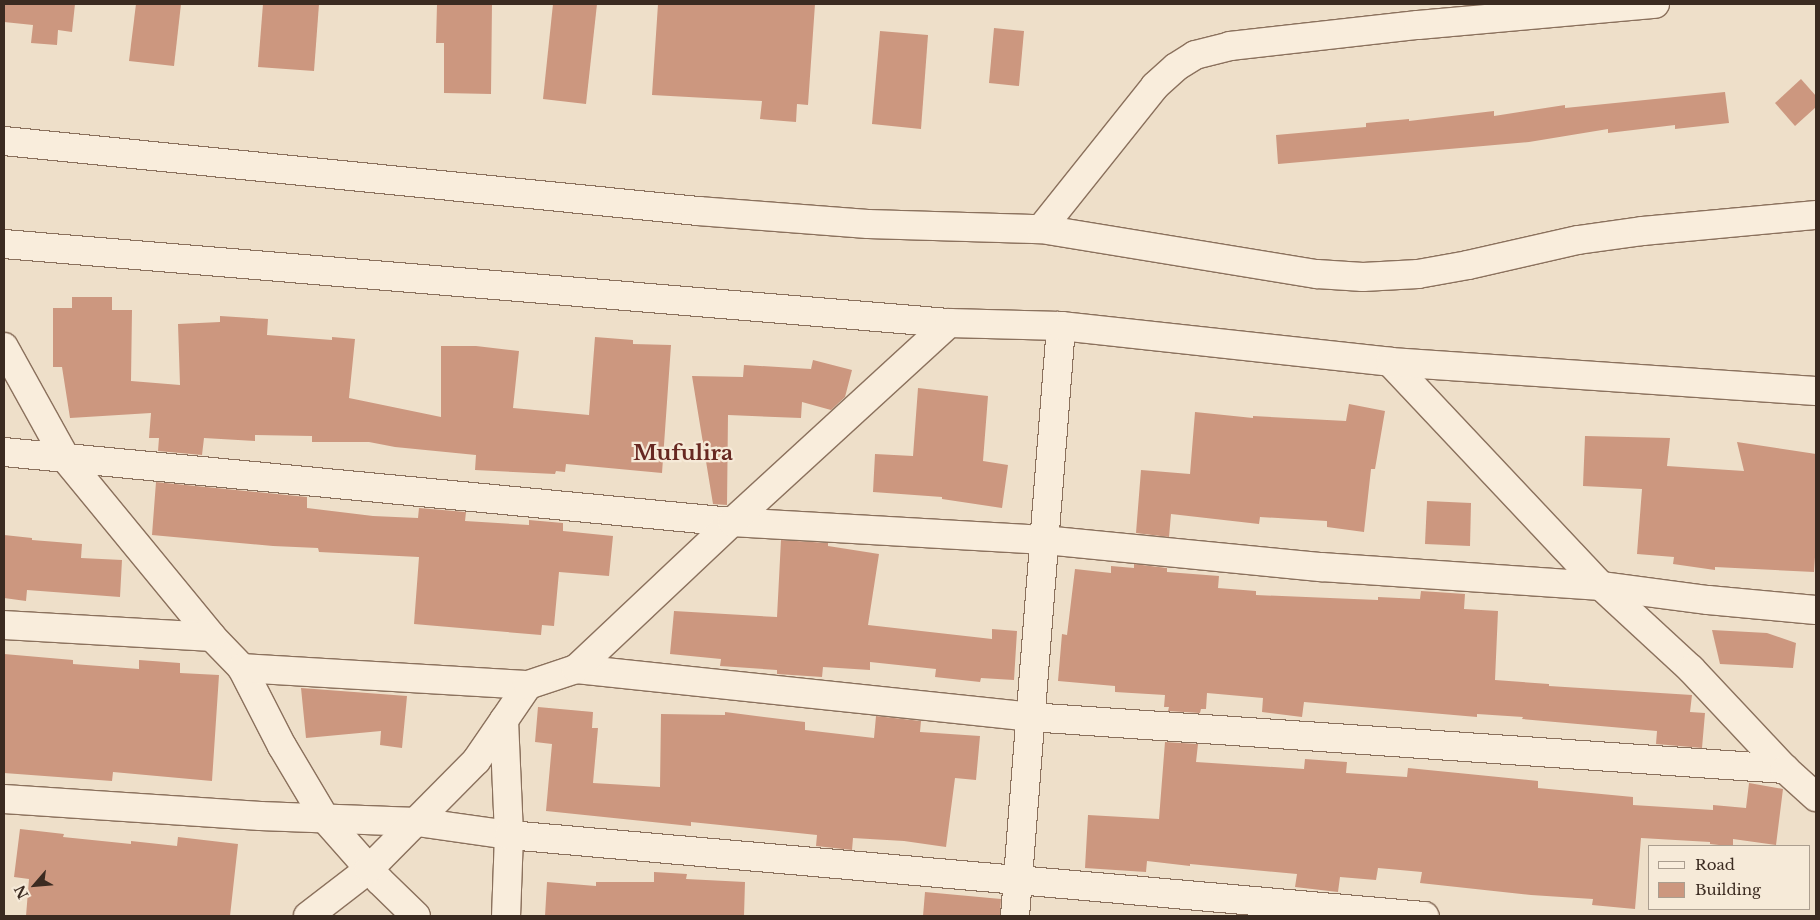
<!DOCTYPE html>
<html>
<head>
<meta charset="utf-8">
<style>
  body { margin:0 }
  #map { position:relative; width:1820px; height:920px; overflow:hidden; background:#eedfc9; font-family:"Libre Baskerville",serif }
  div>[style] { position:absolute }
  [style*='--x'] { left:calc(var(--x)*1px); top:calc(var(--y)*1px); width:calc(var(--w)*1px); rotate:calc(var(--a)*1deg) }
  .building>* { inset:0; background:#cc977f }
  .roads { filter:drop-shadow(1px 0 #8b715d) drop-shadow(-1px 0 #8b715d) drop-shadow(0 1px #8b715d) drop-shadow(0 -1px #8b715d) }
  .minor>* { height:28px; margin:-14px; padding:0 14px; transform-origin:14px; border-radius:14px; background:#f9eddc }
  .tertiary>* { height:28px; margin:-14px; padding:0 14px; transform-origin:14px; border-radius:14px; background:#f9eddc }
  span { translate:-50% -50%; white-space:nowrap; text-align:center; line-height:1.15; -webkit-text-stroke:4.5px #f6ead8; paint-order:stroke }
  .district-label { font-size:21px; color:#672821; font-weight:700 }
  .frame { position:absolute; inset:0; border:5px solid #3b2b21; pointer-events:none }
  .legend { position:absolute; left:1648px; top:845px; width:162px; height:65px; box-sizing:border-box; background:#f6ead8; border:1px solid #ab9e8f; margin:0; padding:6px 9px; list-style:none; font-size:15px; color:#3b2b21 }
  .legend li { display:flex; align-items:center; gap:10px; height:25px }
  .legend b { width:25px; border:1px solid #ab9e8f }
  .north { position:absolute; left:10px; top:860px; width:50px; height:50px; -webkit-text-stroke:4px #f6ead8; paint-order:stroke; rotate:243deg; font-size:14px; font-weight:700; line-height:20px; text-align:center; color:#3b2b21 }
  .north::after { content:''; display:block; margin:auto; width:18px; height:22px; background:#3b2b21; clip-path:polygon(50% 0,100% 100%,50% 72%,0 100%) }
</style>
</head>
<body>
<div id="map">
  <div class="building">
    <div style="clip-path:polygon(4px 4px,75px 4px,72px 32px,58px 30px,57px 45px,31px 43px,33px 25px,4px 22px)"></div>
    <div style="clip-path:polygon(136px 4px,181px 4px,174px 66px,129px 61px)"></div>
    <div style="clip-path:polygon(263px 4px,319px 4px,314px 71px,258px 67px)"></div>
    <div style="clip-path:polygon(437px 4px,492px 4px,491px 94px,444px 93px,444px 43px,436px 43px)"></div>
    <div style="clip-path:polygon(553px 4px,597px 4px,586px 104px,543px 99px)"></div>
    <div style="clip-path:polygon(658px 4px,815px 4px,808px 105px,797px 104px,796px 122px,760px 119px,762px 101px,652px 95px)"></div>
    <div style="clip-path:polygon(994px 28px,1024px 31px,1019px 86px,989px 83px)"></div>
    <div style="clip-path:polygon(880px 31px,928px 35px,921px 129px,872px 124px)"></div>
    <div style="clip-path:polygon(1801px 79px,1816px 96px,1816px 107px,1795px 126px,1775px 103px)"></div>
    <div style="clip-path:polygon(1725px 92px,1729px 123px,1675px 129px,1675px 125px,1608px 133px,1608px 129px,1529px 142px,1278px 164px,1276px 135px,1366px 127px,1366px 123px,1409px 119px,1409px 121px,1494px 111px,1494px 116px,1565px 105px,1565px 108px)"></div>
    <div style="clip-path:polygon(72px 297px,112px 297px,112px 310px,132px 310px,131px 381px,180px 385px,178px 324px,220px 322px,220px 316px,268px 319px,267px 335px,332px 340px,332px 337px,355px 339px,349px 398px,441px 417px,441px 346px,476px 346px,519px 351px,513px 408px,589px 415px,595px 337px,633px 340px,633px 344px,671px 345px,662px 473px,566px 464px,565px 472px,556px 471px,555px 474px,475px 470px,476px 455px,395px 447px,369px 442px,312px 442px,312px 436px,255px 435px,255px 441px,204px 438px,202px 455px,158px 451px,159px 438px,149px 438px,151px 413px,70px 418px,62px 367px,53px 367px,53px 308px,72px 308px)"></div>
    <div style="clip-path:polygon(813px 360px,852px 370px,845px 397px,831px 410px,802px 402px,801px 418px,728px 415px,727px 505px,713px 504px,692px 376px,743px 377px,744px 365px,811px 369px)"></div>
    <div style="clip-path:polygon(918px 388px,988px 396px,983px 461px,1008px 465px,1002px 508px,942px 499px,942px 497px,873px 492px,875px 454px,913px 456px)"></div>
    <div style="clip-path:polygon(1349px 404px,1385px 411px,1375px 469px,1371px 469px,1364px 532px,1327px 527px,1327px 521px,1260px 517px,1259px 524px,1171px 514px,1169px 537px,1136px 533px,1141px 470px,1190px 474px,1195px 412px,1253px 418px,1253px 416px,1346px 421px)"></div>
    <div style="clip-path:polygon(1585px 436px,1670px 438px,1667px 466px,1744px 471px,1737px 442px,1816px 454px,1816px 542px,1814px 572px,1715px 567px,1715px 570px,1673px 564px,1674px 557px,1637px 554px,1642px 489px,1583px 486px)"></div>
    <div style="clip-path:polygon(156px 482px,307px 497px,307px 508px,373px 516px,418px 518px,419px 508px,466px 512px,465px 521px,529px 525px,529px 520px,563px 523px,563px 531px,613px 536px,609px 576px,559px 572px,554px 626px,542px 625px,541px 635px,414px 624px,419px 557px,319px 552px,318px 548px,273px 546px,152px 535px)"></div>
    <div style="clip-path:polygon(1427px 501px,1471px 503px,1470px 546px,1425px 544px)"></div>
    <div style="clip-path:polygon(4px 535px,32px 538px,32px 540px,82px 544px,81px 558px,122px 560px,120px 597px,27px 590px,26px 601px,4px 598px)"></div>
    <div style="clip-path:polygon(781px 540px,828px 543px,828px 546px,879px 554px,868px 625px,992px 639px,992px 629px,1017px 631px,1014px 680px,981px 678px,980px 682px,935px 677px,936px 669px,870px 662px,870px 670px,823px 667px,822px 677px,777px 674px,777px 670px,720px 666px,721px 659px,670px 654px,674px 611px,777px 617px)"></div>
    <div style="clip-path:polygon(1134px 564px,1167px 568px,1167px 572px,1219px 576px,1218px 588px,1256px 591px,1256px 595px,1378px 600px,1378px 597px,1420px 599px,1421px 591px,1465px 594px,1464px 609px,1498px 611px,1495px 680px,1549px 684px,1549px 686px,1692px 695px,1690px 712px,1705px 713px,1702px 748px,1656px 744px,1657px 731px,1522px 719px,1523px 717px,1477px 714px,1477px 717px,1304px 702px,1302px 717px,1262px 712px,1263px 698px,1207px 693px,1206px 709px,1201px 709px,1200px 713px,1168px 711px,1169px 707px,1164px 707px,1165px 695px,1115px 692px,1115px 686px,1058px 681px,1062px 634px,1067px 635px,1075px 569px,1111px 573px,1111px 566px,1134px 568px)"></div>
    <div style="clip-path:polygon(1712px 630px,1767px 633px,1796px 643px,1793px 668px,1720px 664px)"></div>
    <div style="clip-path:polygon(4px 654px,73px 660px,73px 664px,139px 669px,139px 660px,180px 663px,180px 673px,219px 675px,212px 781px,113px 772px,112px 781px,4px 773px)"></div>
    <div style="clip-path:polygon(301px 688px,407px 696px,402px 748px,380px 745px,381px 731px,306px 738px)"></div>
    <div style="clip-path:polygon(538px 707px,593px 712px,592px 728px,598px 728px,593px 783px,660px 787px,661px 714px,725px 715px,725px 712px,805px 722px,805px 730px,874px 738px,876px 716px,921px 721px,920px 732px,980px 736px,976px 780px,955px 778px,946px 847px,904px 841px,853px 838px,852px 850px,816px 846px,817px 835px,691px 822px,691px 826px,546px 811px,552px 744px,535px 742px)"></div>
    <div style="clip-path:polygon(1165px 742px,1198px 744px,1196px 762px,1304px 769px,1305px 759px,1347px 762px,1346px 773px,1407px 777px,1408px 768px,1538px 781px,1538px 788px,1633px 797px,1633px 805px,1713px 810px,1713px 805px,1746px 808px,1749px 783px,1783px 789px,1776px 845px,1733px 839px,1733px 846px,1728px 846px,1710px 844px,1710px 842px,1641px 838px,1635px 909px,1592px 905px,1593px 899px,1531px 895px,1420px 883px,1422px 872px,1378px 868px,1376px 880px,1340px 877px,1338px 892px,1295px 887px,1297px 874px,1190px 864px,1190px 866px,1147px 861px,1146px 872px,1085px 868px,1088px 815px,1159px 819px)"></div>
    <div style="clip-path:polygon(20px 829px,64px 834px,63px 837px,131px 844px,131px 841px,177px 846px,178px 837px,238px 844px,230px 916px,26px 916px,29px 879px,14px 877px)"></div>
    <div style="clip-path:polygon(654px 872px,687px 874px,686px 879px,745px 882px,744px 916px,545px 916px,547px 882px,596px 886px,596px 882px,654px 882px)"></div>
    <div style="clip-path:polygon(925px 892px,1001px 899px,1000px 916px,923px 916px)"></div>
  </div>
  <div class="roads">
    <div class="minor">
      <div style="--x:4;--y:141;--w:698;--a:5.76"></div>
      <div style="--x:698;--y:211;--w:170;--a:4.4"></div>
      <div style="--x:868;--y:224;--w:173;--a:1.7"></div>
      <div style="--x:1041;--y:229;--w:183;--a:-51.4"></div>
      <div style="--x:1155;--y:86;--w:28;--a:-42"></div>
      <div style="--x:1176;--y:67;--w:22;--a:-32"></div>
      <div style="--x:1195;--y:55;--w:36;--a:-14"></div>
      <div style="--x:1230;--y:46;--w:189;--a:-6.4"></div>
      <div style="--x:1418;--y:25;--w:238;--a:-5.1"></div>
      <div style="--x:1041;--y:229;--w:280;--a:9.3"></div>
      <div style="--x:1317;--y:274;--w:46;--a:3.7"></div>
      <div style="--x:1363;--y:277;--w:55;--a:-3.1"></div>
      <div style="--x:1418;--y:274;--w:51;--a:-10.2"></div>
      <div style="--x:1468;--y:265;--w:113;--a:-12.8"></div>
      <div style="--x:1578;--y:240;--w:66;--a:-7.9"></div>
      <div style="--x:1643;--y:231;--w:174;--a:-5.3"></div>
      <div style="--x:4;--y:347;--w:128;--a:61"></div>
      <div style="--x:66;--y:459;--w:230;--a:50.6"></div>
      <div style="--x:212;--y:637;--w:43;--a:45.9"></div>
      <div style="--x:242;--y:668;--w:88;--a:62.9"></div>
      <div style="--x:282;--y:746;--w:86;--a:59.3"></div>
      <div style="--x:326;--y:820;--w:81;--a:48.5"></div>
      <div style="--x:380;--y:881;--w:50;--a:44.2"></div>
      <div style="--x:1390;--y:362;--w:308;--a:46.7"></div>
      <div style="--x:1601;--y:586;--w:122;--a:42.7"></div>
      <div style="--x:1691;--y:669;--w:137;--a:46.8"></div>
      <div style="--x:4;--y:452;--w:731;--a:5.49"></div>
      <div style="--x:732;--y:522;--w:313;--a:3.3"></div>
      <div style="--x:1044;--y:540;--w:278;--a:5.6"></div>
      <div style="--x:1321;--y:567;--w:281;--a:3.9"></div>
      <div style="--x:1601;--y:586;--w:108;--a:7.5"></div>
      <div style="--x:1708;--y:600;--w:108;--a:5.3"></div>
      <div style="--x:4;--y:625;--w:208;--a:3.3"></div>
      <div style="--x:242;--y:668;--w:287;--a:3.4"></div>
      <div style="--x:576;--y:669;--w:457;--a:6"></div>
      <div style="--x:1030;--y:717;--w:757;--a:3.94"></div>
      <div style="--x:1785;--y:769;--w:42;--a:42.1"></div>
      <div style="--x:504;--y:720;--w:115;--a:87.5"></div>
      <div style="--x:509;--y:835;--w:81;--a:92.1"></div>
      <div style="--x:4;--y:799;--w:257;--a:3.8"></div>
      <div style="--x:260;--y:816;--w:157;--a:2.2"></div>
      <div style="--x:417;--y:822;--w:93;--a:8"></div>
      <div style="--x:509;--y:835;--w:919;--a:5.06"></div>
      <div style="--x:308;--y:916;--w:77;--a:-37.6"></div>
      <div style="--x:369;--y:869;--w:152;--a:-45.3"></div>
      <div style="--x:476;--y:761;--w:92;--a:-55.6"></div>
      <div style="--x:528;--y:685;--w:51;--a:-18.4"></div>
      <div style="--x:576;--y:669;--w:214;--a:-43.3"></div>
      <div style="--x:732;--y:522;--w:294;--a:-42.5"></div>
      <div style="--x:1015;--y:916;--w:592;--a:-85.54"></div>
    </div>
    <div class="tertiary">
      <div style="--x:4;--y:244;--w:948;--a:4.78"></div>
      <div style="--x:949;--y:323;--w:112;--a:1.5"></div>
      <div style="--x:1061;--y:326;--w:331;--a:6.2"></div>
      <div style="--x:1390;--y:362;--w:427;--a:3.9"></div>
    </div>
  </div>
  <div class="district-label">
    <span style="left:683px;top:453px">Mufulira</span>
  </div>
  <div class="frame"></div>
  <ul class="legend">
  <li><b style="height:6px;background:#f9eddc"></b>Road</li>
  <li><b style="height:14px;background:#cc977f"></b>Building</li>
  </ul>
  <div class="north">N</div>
</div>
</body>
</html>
